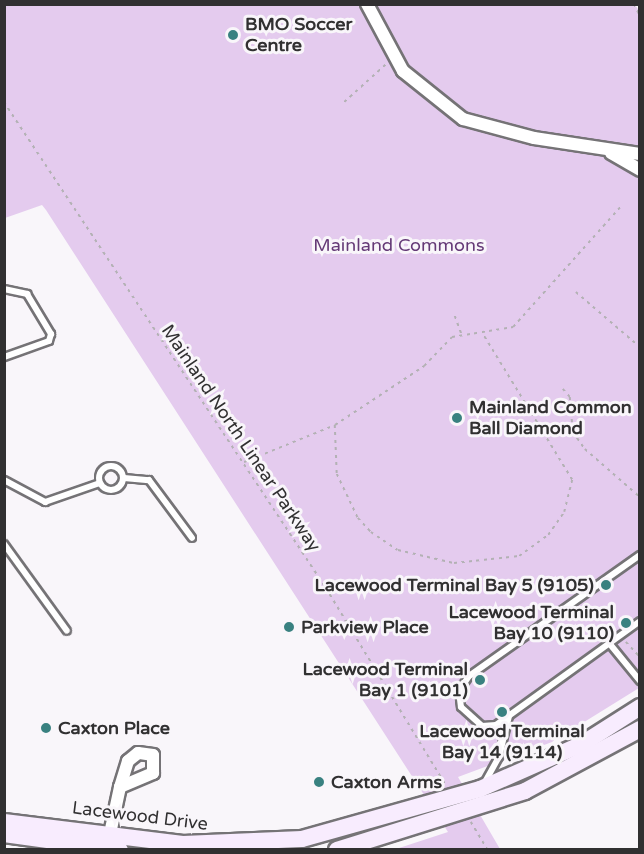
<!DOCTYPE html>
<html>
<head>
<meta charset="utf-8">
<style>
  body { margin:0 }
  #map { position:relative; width:644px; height:854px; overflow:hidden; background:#f9f6fa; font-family:"Varela Round",sans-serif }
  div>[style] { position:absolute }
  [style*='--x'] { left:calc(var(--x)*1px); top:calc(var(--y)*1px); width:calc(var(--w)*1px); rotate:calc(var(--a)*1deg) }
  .green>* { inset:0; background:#e4cbee }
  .path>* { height:1.5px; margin-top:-0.75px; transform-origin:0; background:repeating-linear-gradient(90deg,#b3b1b4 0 3px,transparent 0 7.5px) }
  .roads { filter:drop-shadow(2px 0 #757376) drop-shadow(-2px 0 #757376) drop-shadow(0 2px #757376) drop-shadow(0 -2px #757376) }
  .service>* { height:6px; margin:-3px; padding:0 3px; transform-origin:3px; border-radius:3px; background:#fff }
  .service>.ring { margin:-3px; padding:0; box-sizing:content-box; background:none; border:6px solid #fff; border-radius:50% }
  .minor>* { height:12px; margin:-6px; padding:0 6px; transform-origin:6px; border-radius:6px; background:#fff }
  .secondary>* { height:16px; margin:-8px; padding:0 8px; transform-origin:8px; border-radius:8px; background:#f8ecfe }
  .dots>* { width:16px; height:16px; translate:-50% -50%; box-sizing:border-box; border:3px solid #f9f6fa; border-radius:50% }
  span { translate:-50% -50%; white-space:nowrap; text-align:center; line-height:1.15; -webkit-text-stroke:6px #f9f6fa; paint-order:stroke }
  .poi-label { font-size:18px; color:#313031; font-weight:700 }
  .left { translate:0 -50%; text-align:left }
  .right { translate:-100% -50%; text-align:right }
  .park-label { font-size:18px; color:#653a77 }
  .street-label { font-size:18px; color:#313031 }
  .frame { position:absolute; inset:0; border:6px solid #313031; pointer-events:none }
</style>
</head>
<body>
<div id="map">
  <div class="green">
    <div style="clip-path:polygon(5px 5px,635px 5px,640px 12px,639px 688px,552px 742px,458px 777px,500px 849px,396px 849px,448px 832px,46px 210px,42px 205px,5px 218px)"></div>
  </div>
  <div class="path">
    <div style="--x:634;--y:4;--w:13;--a:63"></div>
    <div style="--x:4;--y:102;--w:583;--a:56.47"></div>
    <div style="--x:326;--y:588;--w:229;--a:58.7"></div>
    <div style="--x:344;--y:102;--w:57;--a:-42.1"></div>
    <div style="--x:576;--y:292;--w:84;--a:40.7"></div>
    <div style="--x:455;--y:316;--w:20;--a:70"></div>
    <div style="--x:563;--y:389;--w:11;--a:49"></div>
    <div style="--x:570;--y:397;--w:35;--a:85"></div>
    <div style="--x:573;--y:432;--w:21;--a:55"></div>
    <div style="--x:585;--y:449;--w:73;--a:41.1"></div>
    <div style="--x:335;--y:425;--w:49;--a:87.7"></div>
    <div style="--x:337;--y:474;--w:49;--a:64.5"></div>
    <div style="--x:358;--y:518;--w:19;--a:47"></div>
    <div style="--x:371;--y:532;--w:32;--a:34"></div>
    <div style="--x:398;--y:550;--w:57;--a:13.1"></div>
    <div style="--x:454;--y:563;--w:65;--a:-6.1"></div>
    <div style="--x:519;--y:556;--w:36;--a:-36"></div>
    <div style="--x:548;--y:535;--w:28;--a:-55"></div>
    <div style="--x:564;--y:512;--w:33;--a:-76"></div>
    <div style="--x:572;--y:480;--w:172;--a:-121.5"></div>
    <div style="--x:244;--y:462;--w:98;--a:-22.1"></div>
    <div style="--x:335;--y:425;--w:107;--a:-33.5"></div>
    <div style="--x:424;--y:366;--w:40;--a:-46"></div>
    <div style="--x:452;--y:337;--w:62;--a:-9.3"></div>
    <div style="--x:513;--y:327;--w:164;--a:-48.2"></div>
    <div style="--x:626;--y:642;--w:21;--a:47"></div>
    <div style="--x:471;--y:822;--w:33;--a:59"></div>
  </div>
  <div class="roads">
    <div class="service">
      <div style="--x:4;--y:289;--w:24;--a:12"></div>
      <div style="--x:27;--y:294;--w:47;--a:59"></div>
      <div style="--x:51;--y:334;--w:7;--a:106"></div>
      <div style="--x:49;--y:341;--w:48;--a:160.4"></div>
      <div class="ring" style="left:99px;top:466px;width:18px;height:18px"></div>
      <div style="--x:124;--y:478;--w:25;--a:5"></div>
      <div style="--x:149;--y:480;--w:72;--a:53.4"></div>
      <div style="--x:4;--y:480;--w:47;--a:28.2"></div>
      <div style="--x:45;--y:502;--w:58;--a:-19.1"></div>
      <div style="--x:4;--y:544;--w:107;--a:54.1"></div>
      <div style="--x:640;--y:555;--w:209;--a:144.7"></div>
      <div style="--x:469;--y:676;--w:18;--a:124"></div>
      <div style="--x:459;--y:691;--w:16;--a:83"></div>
      <div style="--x:461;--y:707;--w:28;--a:42"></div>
      <div style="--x:482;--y:726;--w:14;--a:-4"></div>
      <div style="--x:496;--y:725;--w:178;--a:-35.8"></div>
      <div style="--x:609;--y:643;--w:49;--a:50.8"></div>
      <div style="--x:485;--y:782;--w:29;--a:-61"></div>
      <div style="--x:499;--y:757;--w:42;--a:-76.3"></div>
    </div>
    <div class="minor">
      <div style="--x:367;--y:4;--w:76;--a:61.8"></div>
      <div style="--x:403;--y:71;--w:77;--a:38.7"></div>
      <div style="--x:463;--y:119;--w:73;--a:15"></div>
      <div style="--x:534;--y:138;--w:107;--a:8.6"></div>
      <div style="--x:611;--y:153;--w:34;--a:30"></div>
      <div style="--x:108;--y:843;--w:57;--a:-77.9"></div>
      <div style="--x:120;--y:787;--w:36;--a:-23"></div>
      <div style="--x:153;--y:773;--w:18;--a:-90"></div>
      <div style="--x:153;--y:755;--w:15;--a:-172"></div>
      <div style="--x:138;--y:753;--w:13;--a:141"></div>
      <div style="--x:128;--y:761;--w:27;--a:107"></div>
    </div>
    <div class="secondary">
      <div style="--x:4;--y:822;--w:180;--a:7"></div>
      <div style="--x:183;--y:844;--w:119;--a:-2.4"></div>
      <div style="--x:302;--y:839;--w:185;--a:-15.7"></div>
      <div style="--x:480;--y:789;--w:111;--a:-23.8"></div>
      <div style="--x:582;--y:744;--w:69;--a:-32.5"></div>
      <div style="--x:4;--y:834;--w:117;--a:7.9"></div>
      <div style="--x:337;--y:850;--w:197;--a:-17.4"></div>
      <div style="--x:525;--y:791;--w:131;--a:-28.3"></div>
    </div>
  </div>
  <div class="dots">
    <div style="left:233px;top:35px;background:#398180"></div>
    <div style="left:457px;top:418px;background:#398180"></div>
    <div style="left:606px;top:585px;background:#398180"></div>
    <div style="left:626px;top:623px;background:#398180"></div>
    <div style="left:289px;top:627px;background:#398180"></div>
    <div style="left:480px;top:680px;background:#398180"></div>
    <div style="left:502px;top:712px;background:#398180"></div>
    <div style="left:46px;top:728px;background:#398180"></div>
    <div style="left:319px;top:782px;background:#398180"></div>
  </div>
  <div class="poi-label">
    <span class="left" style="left:245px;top:35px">BMO Soccer<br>Centre</span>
    <span class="left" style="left:469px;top:418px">Mainland Common<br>Ball Diamond</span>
    <span class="right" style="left:594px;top:585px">Lacewood Terminal Bay 5 (9105)</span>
    <span class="right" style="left:614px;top:623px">Lacewood Terminal<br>Bay 10 (9110)</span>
    <span class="left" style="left:301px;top:627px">Parkview Place</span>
    <span class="right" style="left:468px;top:680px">Lacewood Terminal<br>Bay 1 (9101)</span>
    <span class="left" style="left:58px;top:728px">Caxton Place</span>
    <span style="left:502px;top:742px">Lacewood Terminal<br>Bay 14 (9114)</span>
    <span class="left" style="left:331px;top:782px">Caxton Arms</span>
  </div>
  <div class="park-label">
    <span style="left:399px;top:245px">Mainland Commons</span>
  </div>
  <div class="street-label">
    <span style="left:241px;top:438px;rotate:56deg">Mainland North Linear Parkway</span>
    <span style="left:140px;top:816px;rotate:7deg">Lacewood Drive</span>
  </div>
  <div class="frame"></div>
</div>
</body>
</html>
